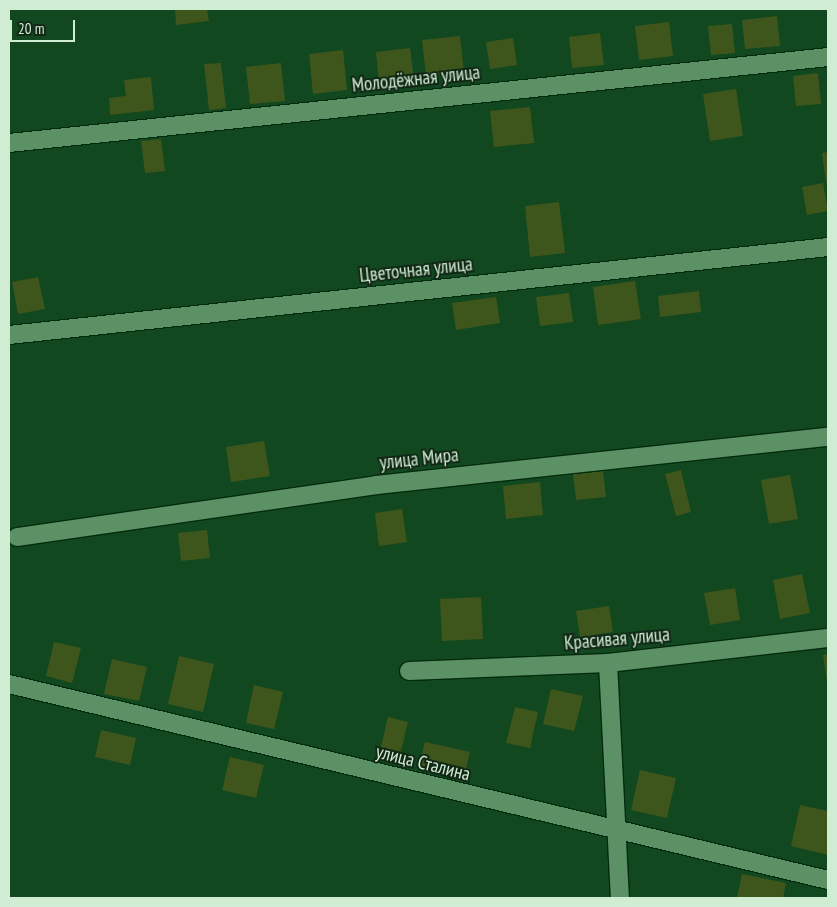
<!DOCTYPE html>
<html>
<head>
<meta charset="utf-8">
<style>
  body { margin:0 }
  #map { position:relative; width:837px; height:907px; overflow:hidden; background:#11481f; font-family:"PT Sans Narrow",sans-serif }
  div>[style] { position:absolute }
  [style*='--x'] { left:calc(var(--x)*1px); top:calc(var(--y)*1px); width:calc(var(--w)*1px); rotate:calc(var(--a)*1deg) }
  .building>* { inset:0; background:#3e561c }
  .roads { filter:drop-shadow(1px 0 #022b0d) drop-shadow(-1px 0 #022b0d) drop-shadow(0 1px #022b0d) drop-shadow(0 -1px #022b0d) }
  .minor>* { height:18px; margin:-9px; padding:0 9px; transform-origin:9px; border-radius:9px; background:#5c9165 }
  span { translate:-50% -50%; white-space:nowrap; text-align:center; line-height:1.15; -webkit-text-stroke:4px #122816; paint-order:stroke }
  .street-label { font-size:19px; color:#d0ecd3 }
  .frame { position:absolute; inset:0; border:10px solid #d0ecd3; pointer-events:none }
  .scale { position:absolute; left:10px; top:20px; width:65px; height:22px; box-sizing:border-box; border:2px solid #d0ecd3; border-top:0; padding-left:6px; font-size:15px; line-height:18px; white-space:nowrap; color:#d0ecd3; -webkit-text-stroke:4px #122816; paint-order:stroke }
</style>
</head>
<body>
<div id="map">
  <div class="building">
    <div style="clip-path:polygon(175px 9px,207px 9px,209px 21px,176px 25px)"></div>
    <div style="clip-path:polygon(777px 16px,780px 46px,745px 49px,742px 20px)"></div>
    <div style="clip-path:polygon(669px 22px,673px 56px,639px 60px,635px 26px)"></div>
    <div style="clip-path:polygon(732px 24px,735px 53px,711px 55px,708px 26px)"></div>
    <div style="clip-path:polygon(600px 33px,604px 65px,572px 68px,569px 37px)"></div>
    <div style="clip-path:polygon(460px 36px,464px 72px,426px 76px,422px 40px)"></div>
    <div style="clip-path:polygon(513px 38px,517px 65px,490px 69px,486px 42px)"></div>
    <div style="clip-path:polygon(410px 48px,414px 80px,379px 83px,376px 52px)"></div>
    <div style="clip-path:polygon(343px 50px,347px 90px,313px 94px,309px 54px)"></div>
    <div style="clip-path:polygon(221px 63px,226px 108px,209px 110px,204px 64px)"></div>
    <div style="clip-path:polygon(281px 63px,285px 101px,250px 104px,246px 67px)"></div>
    <div style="clip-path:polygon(818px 73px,821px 104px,796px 106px,793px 76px)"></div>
    <div style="clip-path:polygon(151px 77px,154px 110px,110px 115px,109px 98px,126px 96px,124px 80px)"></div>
    <div style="clip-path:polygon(736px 89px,743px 136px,710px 141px,703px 94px)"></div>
    <div style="clip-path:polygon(530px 107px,534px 143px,494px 147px,490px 111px)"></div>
    <div style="clip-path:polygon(161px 139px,165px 171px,145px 173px,141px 141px)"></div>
    <div style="clip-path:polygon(828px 152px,828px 183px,826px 183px,822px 153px)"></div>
    <div style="clip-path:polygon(823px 183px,828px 211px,807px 215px,802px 187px)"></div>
    <div style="clip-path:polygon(559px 202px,565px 253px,530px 257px,525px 206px)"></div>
    <div style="clip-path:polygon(38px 277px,45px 309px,18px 314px,12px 282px)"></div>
    <div style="clip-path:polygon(635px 281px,641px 319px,598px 325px,593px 287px)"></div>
    <div style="clip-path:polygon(699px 291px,701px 312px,660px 317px,658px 296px)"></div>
    <div style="clip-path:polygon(569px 293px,573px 322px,540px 326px,536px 297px)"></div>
    <div style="clip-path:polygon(496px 297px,500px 323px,456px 330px,452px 303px)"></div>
    <div style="clip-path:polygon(264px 441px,270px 476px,231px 482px,226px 447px)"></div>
    <div style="clip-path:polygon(681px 470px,691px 512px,676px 516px,665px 474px)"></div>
    <div style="clip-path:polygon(603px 471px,606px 497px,576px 500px,573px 474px)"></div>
    <div style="clip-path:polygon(790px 475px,798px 519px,769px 524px,761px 480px)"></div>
    <div style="clip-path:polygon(540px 482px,543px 515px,506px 519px,503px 486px)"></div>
    <div style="clip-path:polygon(402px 509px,407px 542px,379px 546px,375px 513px)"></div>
    <div style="clip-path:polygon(207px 530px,210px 558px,181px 561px,178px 533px)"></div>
    <div style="clip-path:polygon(802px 574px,810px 613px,780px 619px,773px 580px)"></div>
    <div style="clip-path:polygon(735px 588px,740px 620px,710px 625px,704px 593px)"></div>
    <div style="clip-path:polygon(481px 597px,483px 639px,442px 641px,440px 599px)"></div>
    <div style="clip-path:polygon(609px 606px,613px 632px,580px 637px,576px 611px)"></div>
    <div style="clip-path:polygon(54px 642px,81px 648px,72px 683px,46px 676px)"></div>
    <div style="clip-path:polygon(828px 654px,828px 681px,827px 681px,823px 655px)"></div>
    <div style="clip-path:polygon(179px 656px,214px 664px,203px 712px,168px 704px)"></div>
    <div style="clip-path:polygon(112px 659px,147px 667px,139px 701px,104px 694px)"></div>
    <div style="clip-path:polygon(254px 685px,283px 692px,274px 729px,246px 723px)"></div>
    <div style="clip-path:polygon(551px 689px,583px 696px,574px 731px,543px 724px)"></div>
    <div style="clip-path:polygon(515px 707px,538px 712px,530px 748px,506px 743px)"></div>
    <div style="clip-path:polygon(388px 717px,408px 722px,400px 755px,380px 751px)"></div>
    <div style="clip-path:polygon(101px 730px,136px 738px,130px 765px,95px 757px)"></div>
    <div style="clip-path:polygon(425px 742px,470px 752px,464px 777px,419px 766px)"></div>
    <div style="clip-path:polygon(230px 757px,264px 765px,256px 798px,222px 790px)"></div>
    <div style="clip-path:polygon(640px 770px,676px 778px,667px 818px,631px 810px)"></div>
    <div style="clip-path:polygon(800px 805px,828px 811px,828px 855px,791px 846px)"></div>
    <div style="clip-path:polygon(742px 874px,786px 883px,783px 898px,737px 898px)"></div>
  </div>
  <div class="roads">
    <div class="minor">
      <div style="--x:9;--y:143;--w:824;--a:-5.99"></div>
      <div style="--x:9;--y:335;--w:824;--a:-6.13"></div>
      <div style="--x:17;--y:537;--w:363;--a:-8.2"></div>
      <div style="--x:376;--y:485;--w:455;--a:-6.1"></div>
      <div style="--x:608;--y:663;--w:235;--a:87.1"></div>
      <div style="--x:409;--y:671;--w:199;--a:-2.3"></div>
      <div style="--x:608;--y:663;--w:221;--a:-6.5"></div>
      <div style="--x:9;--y:684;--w:842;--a:13.46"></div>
    </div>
  </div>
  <div class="street-label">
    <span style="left:416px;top:79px;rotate:-6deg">Молодёжная улица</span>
    <span style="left:416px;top:270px;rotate:-6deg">Цветочная улица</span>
    <span style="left:419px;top:459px;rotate:-6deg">улица Мира</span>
    <span style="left:617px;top:639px;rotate:-5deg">Красивая улица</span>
    <span style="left:423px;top:763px;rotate:14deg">улица Сталина</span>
  </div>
  <div class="frame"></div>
  <div class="scale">20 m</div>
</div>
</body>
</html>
